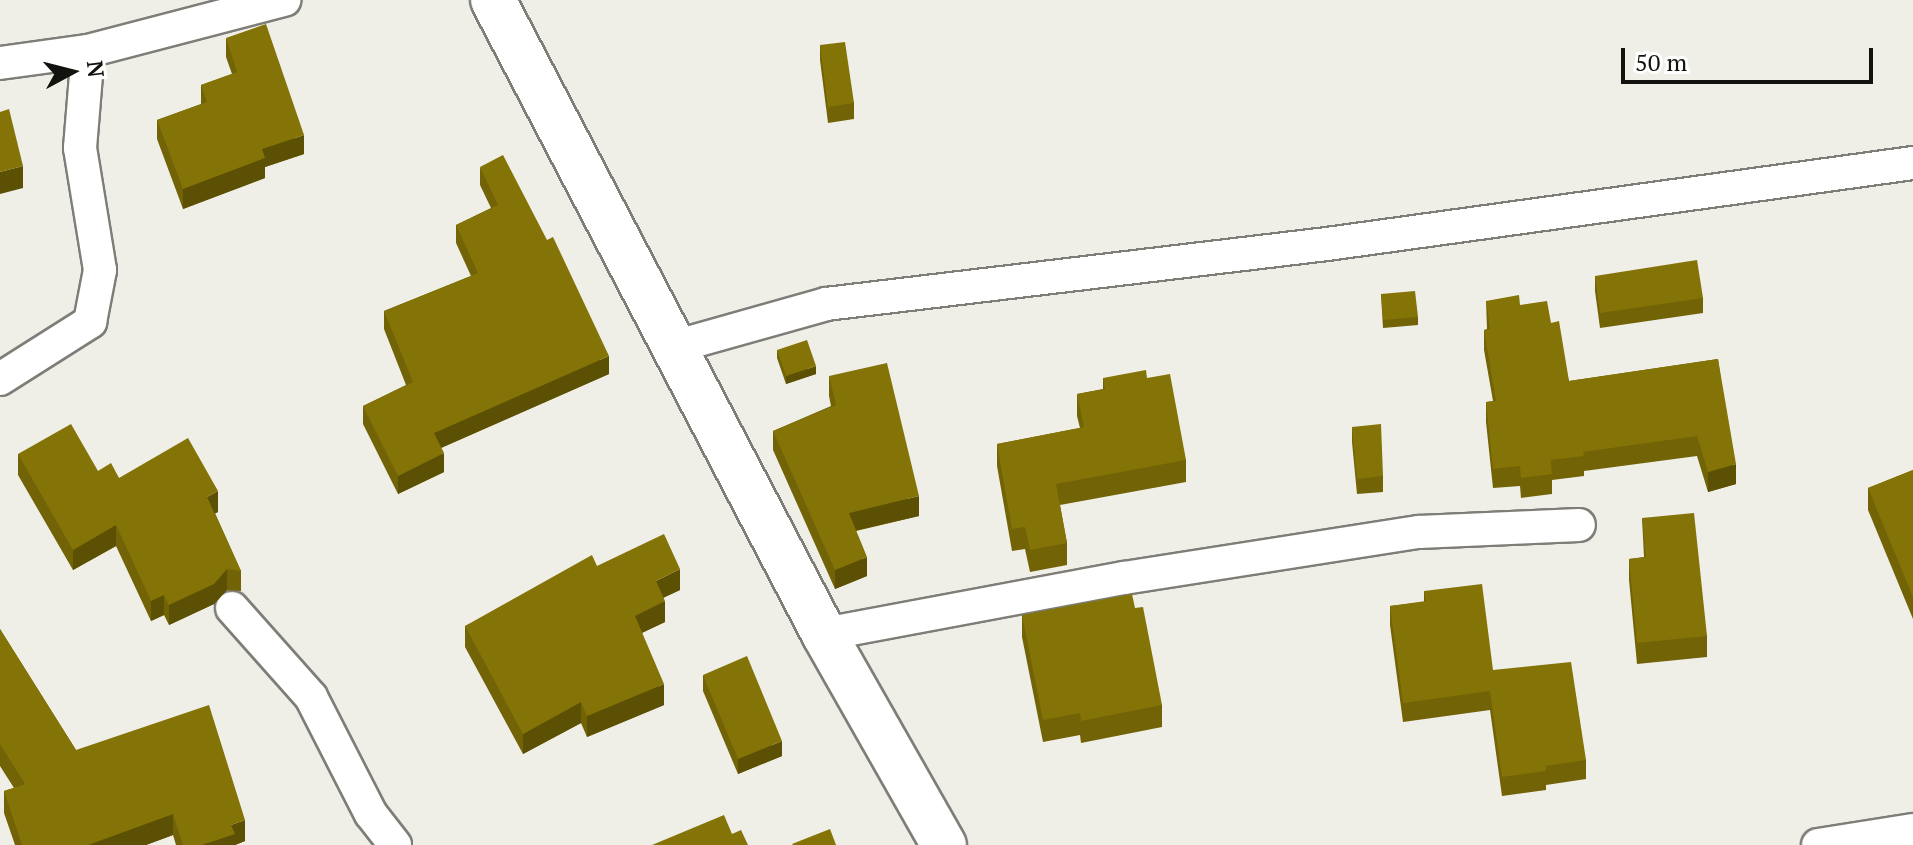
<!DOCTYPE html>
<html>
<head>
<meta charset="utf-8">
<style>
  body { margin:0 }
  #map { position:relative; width:1913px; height:845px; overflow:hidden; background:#efeee7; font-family:"PT Serif",serif }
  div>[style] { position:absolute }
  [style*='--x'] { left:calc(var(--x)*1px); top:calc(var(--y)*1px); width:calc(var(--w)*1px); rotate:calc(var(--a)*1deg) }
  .roads { filter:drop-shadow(2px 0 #7e7d77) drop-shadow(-2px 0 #7e7d77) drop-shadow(0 2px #7e7d77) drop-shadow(0 -2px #7e7d77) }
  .street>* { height:32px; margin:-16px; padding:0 16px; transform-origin:16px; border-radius:16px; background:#fff }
  .secondary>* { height:44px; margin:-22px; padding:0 22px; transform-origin:22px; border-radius:22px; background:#fff }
  .wall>* { inset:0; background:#726306 }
  .shaded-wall>* { inset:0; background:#5c5005 }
  .building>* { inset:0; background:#847307 }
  span { translate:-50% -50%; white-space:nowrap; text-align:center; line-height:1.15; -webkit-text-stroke:6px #fff; paint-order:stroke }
  .north { position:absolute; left:32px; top:32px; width:80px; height:80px; -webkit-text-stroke:6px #fff; paint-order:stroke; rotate:83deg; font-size:22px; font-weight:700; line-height:32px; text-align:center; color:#12120f }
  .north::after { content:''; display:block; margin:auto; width:28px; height:36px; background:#12120f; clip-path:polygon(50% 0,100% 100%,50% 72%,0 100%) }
  .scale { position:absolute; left:1621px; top:48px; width:252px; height:36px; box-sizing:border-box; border:4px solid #12120f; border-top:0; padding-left:10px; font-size:24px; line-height:28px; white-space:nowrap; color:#12120f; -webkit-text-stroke:6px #fff; paint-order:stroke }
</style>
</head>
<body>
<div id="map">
  <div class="roads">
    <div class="street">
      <div style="--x:0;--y:63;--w:89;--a:-7.8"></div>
      <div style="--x:88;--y:51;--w:203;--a:-14.6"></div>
      <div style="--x:677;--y:346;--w:155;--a:-15.7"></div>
      <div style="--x:826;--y:304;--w:505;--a:-6.83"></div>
      <div style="--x:1327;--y:244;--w:592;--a:-7.87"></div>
      <div style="--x:0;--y:379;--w:107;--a:-32.3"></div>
      <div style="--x:90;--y:322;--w:53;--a:-79.1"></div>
      <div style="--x:100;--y:270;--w:124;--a:-99.3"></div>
      <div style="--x:80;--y:148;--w:97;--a:-85.3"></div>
      <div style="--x:232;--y:608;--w:119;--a:48.4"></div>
      <div style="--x:311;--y:697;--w:131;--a:62.9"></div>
      <div style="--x:371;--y:814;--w:39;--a:52"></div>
      <div style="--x:824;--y:634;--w:305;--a:-10.6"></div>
      <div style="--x:1124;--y:578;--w:299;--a:-8.9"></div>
      <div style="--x:1419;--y:532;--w:160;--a:-2.5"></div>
      <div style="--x:1818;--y:845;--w:96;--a:-9"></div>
    </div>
    <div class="secondary">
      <div style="--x:493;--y:0;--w:715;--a:62.43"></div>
      <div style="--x:824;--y:634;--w:243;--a:60.4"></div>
    </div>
  </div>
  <div class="wall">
    <div style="clip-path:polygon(226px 38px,304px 154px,265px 167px,265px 178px,183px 209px,157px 139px,157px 120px,201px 104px,201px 85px,232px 74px,226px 57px)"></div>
    <div style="clip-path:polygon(820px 45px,854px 103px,854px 119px,828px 123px,820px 60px)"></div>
    <div style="clip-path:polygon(480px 167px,609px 374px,441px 448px,444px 472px,398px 494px,363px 424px,363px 406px,406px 385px,384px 329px,384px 311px,471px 276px,456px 243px,456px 225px,491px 208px,480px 185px)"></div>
    <div style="clip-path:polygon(1595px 276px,1703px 298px,1703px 313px,1600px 328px,1595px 291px)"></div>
    <div style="clip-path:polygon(1381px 294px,1418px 317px,1418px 325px,1383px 328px)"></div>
    <div style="clip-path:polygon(1486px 301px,1520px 305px,1551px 323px,1569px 381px,1718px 359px,1736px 484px,1708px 492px,1697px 456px,1584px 471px,1584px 476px,1552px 480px,1552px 494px,1521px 498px,1520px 486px,1493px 488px,1486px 422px,1486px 402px,1493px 401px,1484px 350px,1484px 330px,1487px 329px)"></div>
    <div style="clip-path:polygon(777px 350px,816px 374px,786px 384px,777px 358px)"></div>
    <div style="clip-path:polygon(829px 376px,919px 516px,856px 531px,867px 576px,835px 589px,773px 450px,773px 431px,831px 406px,829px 396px)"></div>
    <div style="clip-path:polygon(1103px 378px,1147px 378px,1186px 460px,1186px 482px,1060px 505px,1067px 543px,1067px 565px,1030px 572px,1025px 549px,1012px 551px,997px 466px,997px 444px,1080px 428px,1077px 416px,1077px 394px,1103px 389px)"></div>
    <div style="clip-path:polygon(1352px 427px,1383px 476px,1383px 492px,1357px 494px,1352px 442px)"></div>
    <div style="clip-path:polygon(18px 454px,98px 471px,218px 512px,215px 513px,241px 571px,241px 591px,227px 590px,214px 604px,169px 625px,164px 615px,151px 621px,116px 546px,73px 570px,18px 475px)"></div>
    <div style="clip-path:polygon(1913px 470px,1913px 619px,1868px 510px,1868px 488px)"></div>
    <div style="clip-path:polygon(1642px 518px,1707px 636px,1707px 657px,1637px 664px,1629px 580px,1629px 559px,1644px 557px)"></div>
    <div style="clip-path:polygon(597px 566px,680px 590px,663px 598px,665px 622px,642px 633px,664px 705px,587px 737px,581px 723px,523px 754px,465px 647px,465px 626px)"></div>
    <div style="clip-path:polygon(1424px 591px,1493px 670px,1586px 760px,1586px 779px,1546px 785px,1546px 790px,1502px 796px,1490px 710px,1403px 722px,1390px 625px,1390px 606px,1424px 602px)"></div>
    <div style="clip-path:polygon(1022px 615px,1162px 705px,1162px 727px,1081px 743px,1080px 735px,1043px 742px,1022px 637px)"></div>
    <div style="clip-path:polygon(0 629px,76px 750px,245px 841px,235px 845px,176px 845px,173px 835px,146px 845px,15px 845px,4px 813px,4px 791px,14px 788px,0 766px)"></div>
    <div style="clip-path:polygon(703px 675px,782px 756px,738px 774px,703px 691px)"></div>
  </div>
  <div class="shaded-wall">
    <div style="clip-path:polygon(304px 135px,304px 154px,265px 167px,265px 178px,183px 209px,183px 189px,262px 149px)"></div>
    <div style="clip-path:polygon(23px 166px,23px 188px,0 194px,0 172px)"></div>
    <div style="clip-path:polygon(609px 356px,609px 374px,434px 451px,434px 433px)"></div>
    <div style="clip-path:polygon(816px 366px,816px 374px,786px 384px,786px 376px)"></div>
    <div style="clip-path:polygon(444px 453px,444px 472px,398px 494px,398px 476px)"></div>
    <div style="clip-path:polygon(1736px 464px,1736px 484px,1708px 492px,1708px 472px)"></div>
    <div style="clip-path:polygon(218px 491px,218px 512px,207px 518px,207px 497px)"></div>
    <div style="clip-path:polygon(919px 496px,919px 516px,849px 532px,849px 513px)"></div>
    <div style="clip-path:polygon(116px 525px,116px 546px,73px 570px,73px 550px)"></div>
    <div style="clip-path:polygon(867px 557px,867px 576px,835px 589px,835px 570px)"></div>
    <div style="clip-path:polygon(227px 569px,227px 590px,214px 604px,169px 625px,169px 605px)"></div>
    <div style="clip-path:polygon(680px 569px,680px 590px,656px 601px,656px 581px)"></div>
    <div style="clip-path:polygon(164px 595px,164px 615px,151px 621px,151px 601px)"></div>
    <div style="clip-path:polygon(665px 601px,665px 622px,635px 636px,635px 616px)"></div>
    <div style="clip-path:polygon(664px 684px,664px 705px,587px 737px,587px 716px)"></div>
    <div style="clip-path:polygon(581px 702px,581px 723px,523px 754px,523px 734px)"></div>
    <div style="clip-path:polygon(782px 741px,782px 756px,738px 774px,738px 759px)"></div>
    <div style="clip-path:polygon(173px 814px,173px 835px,146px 845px,88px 845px)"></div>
    <div style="clip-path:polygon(245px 820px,245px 841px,235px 845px,202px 845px,231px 825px)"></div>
  </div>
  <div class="building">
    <div style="clip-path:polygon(266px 24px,304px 135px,262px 149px,265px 158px,183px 189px,157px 120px,207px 102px,201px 85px,237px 72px,226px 38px)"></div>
    <div style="clip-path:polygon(845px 42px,854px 103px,828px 107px,820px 45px)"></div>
    <div style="clip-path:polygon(9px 109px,23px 166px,0 172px,0 112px)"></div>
    <div style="clip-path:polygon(503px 155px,547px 240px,553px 237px,609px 356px,434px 433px,444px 453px,398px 476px,363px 406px,413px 382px,384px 311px,478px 273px,456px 225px,498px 205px,480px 167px)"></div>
    <div style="clip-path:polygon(1697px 260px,1703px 298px,1600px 313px,1595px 276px)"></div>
    <div style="clip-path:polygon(1415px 291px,1418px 317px,1383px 320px,1381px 294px)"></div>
    <div style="clip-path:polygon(1519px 295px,1520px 305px,1547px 301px,1551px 323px,1559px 321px,1569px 381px,1718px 359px,1736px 464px,1708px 472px,1697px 436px,1583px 452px,1584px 456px,1551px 460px,1552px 474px,1521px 478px,1520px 466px,1493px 469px,1486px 402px,1496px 401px,1484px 330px,1490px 329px,1486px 301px)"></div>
    <div style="clip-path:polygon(807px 340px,816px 366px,786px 376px,777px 350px)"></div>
    <div style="clip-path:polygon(887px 363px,919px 496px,849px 513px,867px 557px,835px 570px,773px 431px,836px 405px,829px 376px)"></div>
    <div style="clip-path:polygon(1146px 370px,1147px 378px,1170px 374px,1186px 460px,1056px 484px,1067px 543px,1030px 550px,1025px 527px,1012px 529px,997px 444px,1084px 427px,1077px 394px,1105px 389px,1103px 378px)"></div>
    <div style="clip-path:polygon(71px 424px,98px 471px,111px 463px,119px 478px,188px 438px,218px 491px,207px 497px,241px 571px,227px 569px,214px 584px,169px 605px,164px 595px,151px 601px,116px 525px,73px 550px,18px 454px)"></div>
    <div style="clip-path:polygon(1381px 424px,1383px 476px,1357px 479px,1352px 427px)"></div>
    <div style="clip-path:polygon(1913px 470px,1913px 597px,1868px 488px)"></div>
    <div style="clip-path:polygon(1694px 513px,1707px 636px,1637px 643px,1629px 559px,1646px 557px,1642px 518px)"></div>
    <div style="clip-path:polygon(664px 534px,680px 569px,656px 581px,665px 601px,635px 616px,664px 684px,587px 716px,581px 702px,523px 734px,465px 626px,592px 555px,597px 566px)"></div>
    <div style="clip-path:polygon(1482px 584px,1493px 670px,1571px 662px,1586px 760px,1546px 766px,1546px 771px,1502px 777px,1490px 691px,1403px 703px,1390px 606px,1426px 601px,1424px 591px)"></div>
    <div style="clip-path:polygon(1132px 594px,1135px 608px,1143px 607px,1162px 705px,1081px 721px,1080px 713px,1043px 720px,1022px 615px)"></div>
    <div style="clip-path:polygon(0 629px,76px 750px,209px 705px,245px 820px,231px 825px,235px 834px,202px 845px,183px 845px,173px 814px,88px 845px,22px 845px,4px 791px,25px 784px,0 744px)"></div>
    <div style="clip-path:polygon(747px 656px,782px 741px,738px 759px,703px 675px)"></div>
    <div style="clip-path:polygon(724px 815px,732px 834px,741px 830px,748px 845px,652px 845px)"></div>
    <div style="clip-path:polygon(830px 829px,836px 845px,793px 845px,792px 844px)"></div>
  </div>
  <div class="north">N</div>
  <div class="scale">50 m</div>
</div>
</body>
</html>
